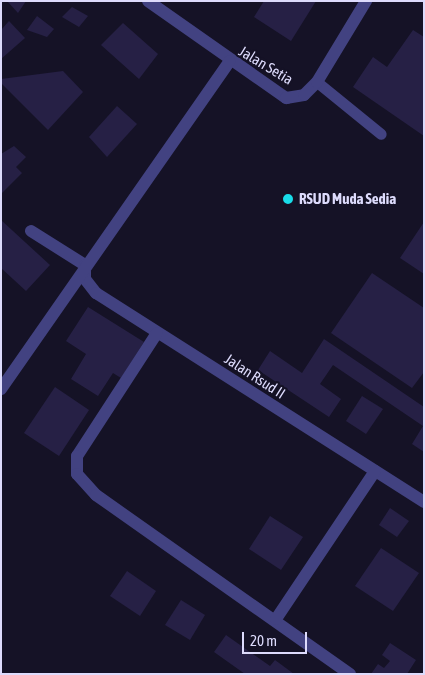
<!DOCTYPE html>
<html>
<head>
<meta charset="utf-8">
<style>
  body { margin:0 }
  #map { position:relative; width:425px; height:675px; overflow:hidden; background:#151226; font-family:"Asap Condensed",sans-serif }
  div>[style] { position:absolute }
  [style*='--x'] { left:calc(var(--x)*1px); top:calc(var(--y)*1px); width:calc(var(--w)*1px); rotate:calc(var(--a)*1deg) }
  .building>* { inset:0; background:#262045 }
  .lane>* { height:11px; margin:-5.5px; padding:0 5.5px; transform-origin:5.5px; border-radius:5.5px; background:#424281 }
  .street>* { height:12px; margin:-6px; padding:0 6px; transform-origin:6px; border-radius:6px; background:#424281 }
  .dots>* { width:14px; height:14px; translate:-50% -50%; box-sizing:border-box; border:2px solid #151226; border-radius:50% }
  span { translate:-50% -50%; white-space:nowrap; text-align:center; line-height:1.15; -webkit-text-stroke:4.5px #151226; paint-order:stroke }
  .street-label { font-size:15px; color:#dddbfc }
  .poi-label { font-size:15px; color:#dddbfc; font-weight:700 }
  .left { translate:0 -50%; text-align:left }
  .frame { position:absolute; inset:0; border:2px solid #dddbfc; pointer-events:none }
  .scale { position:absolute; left:242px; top:632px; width:65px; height:22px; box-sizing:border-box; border:2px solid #dddbfc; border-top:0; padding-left:6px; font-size:15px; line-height:18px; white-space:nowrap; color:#dddbfc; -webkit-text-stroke:4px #151226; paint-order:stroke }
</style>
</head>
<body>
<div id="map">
  <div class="building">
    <div style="clip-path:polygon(7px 1px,26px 1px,18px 13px)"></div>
    <div style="clip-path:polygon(264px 1px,316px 1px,291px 41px,254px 17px)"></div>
    <div style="clip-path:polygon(72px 7px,88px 16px,79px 27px,62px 17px)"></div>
    <div style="clip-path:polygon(37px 16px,54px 29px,47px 37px,27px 30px)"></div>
    <div style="clip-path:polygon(9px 21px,25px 38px,1px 59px,1px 30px)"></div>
    <div style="clip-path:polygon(123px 23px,158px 54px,139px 79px,101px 45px)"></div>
    <div style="clip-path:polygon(413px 30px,424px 37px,424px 136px,353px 87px,373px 57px,387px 67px)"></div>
    <div style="clip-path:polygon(63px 71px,83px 92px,48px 130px,1px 83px,1px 79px)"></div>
    <div style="clip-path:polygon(117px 106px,137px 124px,107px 157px,89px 137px)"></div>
    <div style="clip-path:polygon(14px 146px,26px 157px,16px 167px,22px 173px,1px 194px,1px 154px)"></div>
    <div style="clip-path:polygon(1px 220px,50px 265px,26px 291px,1px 268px)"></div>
    <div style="clip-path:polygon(424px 222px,424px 274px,400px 258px)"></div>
    <div style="clip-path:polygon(372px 273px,424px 308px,424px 372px,412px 388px,331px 333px)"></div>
    <div style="clip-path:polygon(88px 307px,144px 342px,121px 378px,113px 373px,98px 396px,71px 379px,86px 354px,66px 341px)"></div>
    <div style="clip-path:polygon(324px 339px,424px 407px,424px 452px,412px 444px,423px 426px,333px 365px,320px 384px,341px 399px,329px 417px,258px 370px,270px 351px,302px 373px)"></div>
    <div style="clip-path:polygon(55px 387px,89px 410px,59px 456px,24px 433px)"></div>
    <div style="clip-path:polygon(362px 396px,383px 409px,366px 434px,346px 421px)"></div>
    <div style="clip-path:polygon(390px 508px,409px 521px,397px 537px,379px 525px)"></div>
    <div style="clip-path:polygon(270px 516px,303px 537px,281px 570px,249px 549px)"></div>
    <div style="clip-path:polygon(381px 548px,419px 573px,393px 611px,355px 586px)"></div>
    <div style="clip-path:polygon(127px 571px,156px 591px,140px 616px,110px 596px)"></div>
    <div style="clip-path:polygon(181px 600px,205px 615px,190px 640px,165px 625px)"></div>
    <div style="clip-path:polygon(226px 635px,270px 666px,275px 660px,294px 674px,245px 674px,214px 652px)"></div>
    <div style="clip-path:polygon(390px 643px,416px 660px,407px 674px,371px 674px,378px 664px,384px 668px,390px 661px,382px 655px)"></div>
  </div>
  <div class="lane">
    <div style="--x:317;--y:82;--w:82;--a:39.1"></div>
  </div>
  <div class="street">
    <div style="--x:148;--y:1;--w:169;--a:35.1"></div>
    <div style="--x:286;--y:98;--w:18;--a:-9"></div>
    <div style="--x:304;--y:95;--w:18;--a:-45"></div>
    <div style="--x:317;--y:82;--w:95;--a:-58.8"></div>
    <div style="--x:31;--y:231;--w:64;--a:32.2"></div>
    <div style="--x:85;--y:265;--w:14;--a:90"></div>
    <div style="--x:85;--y:279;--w:18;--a:52"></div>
    <div style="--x:96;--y:293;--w:389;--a:32.5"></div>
    <div style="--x:157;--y:333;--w:147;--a:123"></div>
    <div style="--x:77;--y:456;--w:18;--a:90"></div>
    <div style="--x:77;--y:474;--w:28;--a:48"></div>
    <div style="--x:96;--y:495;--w:311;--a:35.2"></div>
    <div style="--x:1;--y:389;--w:399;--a:-55.1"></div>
    <div style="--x:276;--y:619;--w:178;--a:-56.2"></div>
  </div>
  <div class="dots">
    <div style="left:288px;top:199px;background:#19dce9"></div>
  </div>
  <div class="street-label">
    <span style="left:266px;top:65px;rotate:31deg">Jalan Setia</span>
    <span style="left:255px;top:376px;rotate:33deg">Jalan Rsud II</span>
  </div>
  <div class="poi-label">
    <span class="left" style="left:299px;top:199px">RSUD Muda Sedia</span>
  </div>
  <div class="frame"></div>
  <div class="scale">20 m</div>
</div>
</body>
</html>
